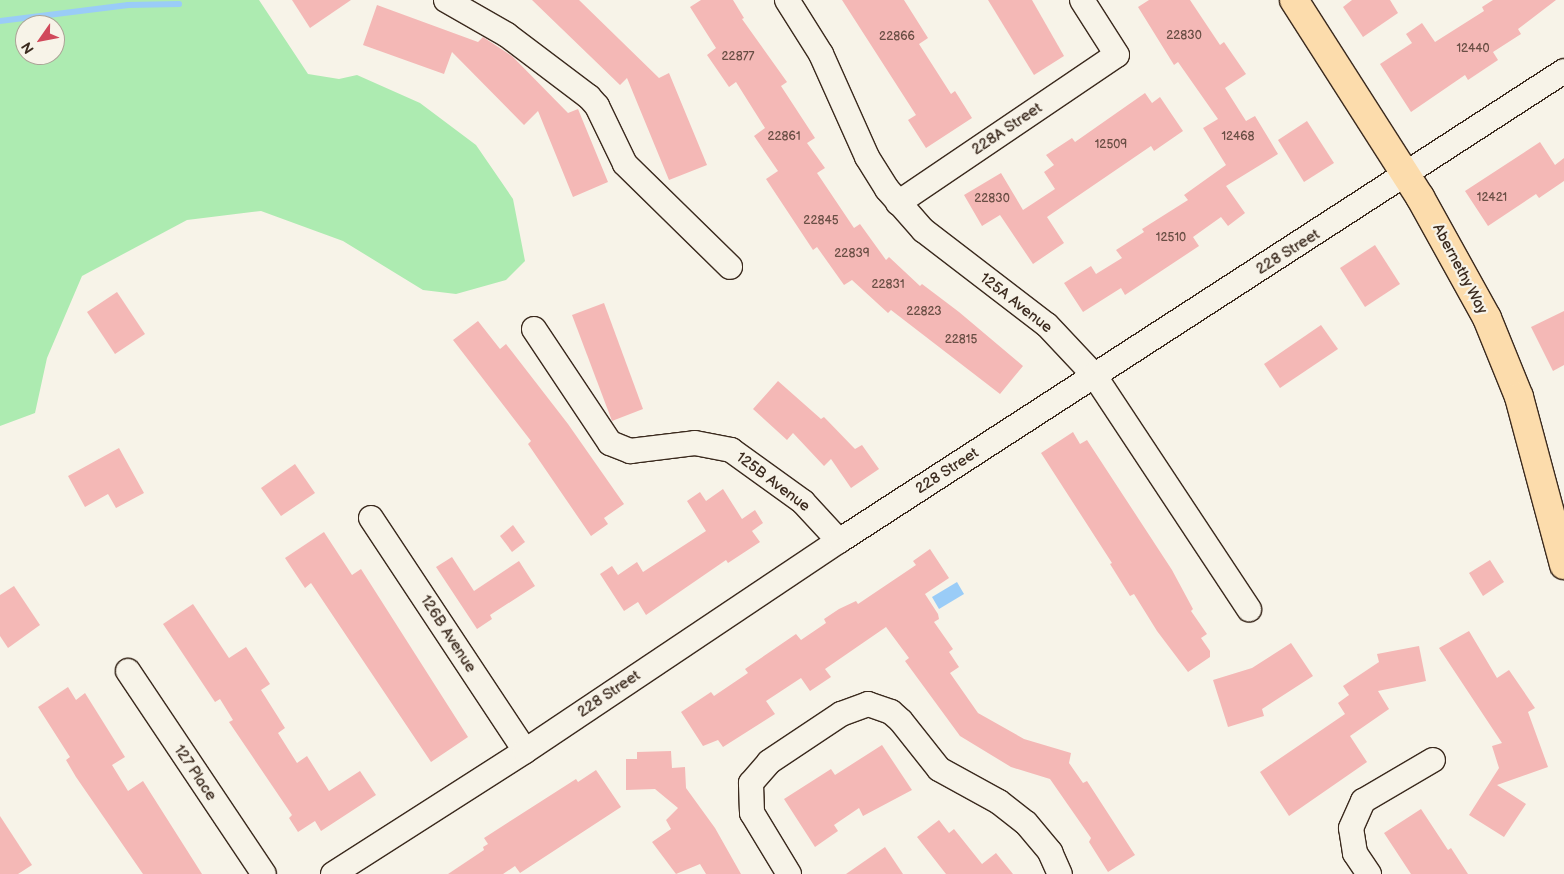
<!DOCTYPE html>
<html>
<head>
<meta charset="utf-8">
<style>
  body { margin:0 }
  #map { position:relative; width:1564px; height:874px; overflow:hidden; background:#f7f3e8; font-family:"Balsamiq Sans",sans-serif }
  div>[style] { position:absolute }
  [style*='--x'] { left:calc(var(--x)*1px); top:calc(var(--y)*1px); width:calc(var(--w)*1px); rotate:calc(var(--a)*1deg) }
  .green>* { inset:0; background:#adebb1 }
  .water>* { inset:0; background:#9accf7 }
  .stream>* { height:5.5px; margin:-2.75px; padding:0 2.75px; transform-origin:2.75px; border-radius:2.75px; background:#9accf7 }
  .building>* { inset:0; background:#f4b8b6 }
  .roads { filter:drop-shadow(1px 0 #3b2a1e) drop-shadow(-1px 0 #3b2a1e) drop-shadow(0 1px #3b2a1e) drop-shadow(0 -1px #3b2a1e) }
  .minor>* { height:24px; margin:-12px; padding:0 12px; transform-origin:12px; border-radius:12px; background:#f7f3e8 }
  .major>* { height:28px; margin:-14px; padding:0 14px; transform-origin:14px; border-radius:14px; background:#fcdcac }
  span { translate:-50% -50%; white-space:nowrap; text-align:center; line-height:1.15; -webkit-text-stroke:4.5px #f7f3e8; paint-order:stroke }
  .number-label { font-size:12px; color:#694e44 }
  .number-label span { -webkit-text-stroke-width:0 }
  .street-label { font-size:15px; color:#3b2a1e }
  .north { position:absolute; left:15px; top:15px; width:50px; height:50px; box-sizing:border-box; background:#f7f3e8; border:1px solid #aca397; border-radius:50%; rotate:237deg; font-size:14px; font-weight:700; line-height:20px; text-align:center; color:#3b2a1e }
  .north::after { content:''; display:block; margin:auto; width:18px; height:22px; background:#d1495b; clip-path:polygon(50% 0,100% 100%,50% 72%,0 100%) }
</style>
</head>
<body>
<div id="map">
  <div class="green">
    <div style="clip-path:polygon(evenodd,0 0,259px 0,308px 74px,339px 79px,357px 75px,420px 103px,476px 145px,513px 199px,525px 261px,506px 280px,456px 294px,423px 290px,343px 241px,261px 211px,187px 220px,82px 276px,47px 358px,35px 413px,0 426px,0 0,25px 25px,55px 25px,55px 55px,25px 55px,25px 25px)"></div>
  </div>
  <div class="water">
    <div style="clip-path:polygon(957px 582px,964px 594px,939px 609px,932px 597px)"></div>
  </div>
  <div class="stream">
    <div style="--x:0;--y:21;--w:129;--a:-7.1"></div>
    <div style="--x:128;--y:5;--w:51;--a:-1.1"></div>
  </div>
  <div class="building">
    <div style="clip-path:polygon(292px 0,351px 0,310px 28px)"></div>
    <div style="clip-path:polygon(532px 0,579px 0,659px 78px,669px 73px,707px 165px,669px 180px,627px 78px,620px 85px)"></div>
    <div style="clip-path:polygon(701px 0,733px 0,744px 18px,742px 19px,787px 82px,781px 86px,815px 138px,807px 143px,825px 168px,817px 173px,854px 228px,860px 224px,886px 260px,889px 257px,920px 286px,922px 284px,959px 312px,1023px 366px,1000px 394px,891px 310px,888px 313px,852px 280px,844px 285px,817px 247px,813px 250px,766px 179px,778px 171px,754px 136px,765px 128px,736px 82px,729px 87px,707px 55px,716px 48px,690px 7px)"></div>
    <div style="clip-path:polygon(842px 0,904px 0,928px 38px,919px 44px,951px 94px,955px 91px,972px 118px,926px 148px,908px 120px,916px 115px)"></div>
    <div style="clip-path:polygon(988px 0,1032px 0,1064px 56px,1034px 75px)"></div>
    <div style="clip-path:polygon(1149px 0,1190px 0,1220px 45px,1224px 42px,1246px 74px,1225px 88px,1246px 121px,1255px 116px,1278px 154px,1226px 186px,1245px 213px,1228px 226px,1221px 217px,1193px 237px,1199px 246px,1125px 295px,1121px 288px,1083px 312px,1064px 283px,1091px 266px,1096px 274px,1122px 258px,1116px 250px,1144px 232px,1142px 229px,1188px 200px,1184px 195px,1226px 165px,1203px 128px,1218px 119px,1178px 62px,1174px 65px,1138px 7px)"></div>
    <div style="clip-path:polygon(1352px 0,1390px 0,1398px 13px,1363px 37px,1343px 7px)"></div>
    <div style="clip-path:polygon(1493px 0,1556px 0,1518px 29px,1521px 34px,1493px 52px,1498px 60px,1468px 80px,1465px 75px,1411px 112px,1380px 64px,1412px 43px,1406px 34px,1422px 23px,1435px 42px,1484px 11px,1482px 7px)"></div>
    <div style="clip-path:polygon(377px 5px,478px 42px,483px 37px,512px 56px,568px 113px,578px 109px,608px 182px,573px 197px,538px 111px,524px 125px,452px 52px,444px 74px,363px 45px)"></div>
    <div style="clip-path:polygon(1145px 93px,1152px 103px,1160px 97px,1183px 131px,1154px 151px,1151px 146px,1047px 217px,1064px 243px,1033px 264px,1000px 215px,982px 226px,964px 195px,1001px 173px,1023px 210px,1055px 189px,1044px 172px,1054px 165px,1046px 155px,1072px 138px,1075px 142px)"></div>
    <div style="clip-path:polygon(1307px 121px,1334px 163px,1304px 182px,1278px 140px)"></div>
    <div style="clip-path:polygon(1540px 142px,1555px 165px,1564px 158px,1564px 181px,1539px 198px,1536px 194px,1488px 226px,1465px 191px)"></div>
    <div style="clip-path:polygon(1375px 245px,1400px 284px,1365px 307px,1340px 268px)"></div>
    <div style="clip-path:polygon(117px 292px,145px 334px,115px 354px,87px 312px)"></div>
    <div style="clip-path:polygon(604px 303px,643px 409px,612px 421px,572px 315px)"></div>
    <div style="clip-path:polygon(1564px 311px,1564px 365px,1553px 371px,1531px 327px)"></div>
    <div style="clip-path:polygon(478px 321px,500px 349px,506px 344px,568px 424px,624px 504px,604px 518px,608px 524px,591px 536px,528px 444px,531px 441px,453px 340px)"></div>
    <div style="clip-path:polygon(1321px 325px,1338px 349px,1280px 388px,1264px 364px)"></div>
    <div style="clip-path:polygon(778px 381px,821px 419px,824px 417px,855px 449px,862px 445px,879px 469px,851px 488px,831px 459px,824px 466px,793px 433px,787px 440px,753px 409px)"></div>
    <div style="clip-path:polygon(1073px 432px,1080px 444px,1087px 440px,1172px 570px,1193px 609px,1191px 611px,1207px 634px,1201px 638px,1210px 651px,1210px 657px,1188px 672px,1157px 631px,1134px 594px,1130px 596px,1110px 564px,1112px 563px,1041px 453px)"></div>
    <div style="clip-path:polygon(119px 448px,144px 493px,116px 508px,108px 494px,85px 507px,68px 476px)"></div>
    <div style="clip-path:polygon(295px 464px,315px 493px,281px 516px,261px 488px)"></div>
    <div style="clip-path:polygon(723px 489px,742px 519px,755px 510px,763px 523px,752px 531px,760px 542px,728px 563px,726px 560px,646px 615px,638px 602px,624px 611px,600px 574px,612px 566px,618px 575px,637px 562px,643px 572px,706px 531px,687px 501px,700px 492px,706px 501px)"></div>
    <div style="clip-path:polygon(513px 525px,525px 542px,512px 552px,500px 536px)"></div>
    <div style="clip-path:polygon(324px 532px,352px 575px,361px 569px,468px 737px,431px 762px,311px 583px,305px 588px,285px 558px)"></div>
    <div style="clip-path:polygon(930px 549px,949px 578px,925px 594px,938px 614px,939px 619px,934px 622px,953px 649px,949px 652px,959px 667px,950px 673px,978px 713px,1024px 739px,1071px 753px,1069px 763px,1083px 783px,1087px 781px,1135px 855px,1108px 872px,1089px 842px,1091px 838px,1050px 779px,1011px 767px,960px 736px,905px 661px,909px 658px,886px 627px,825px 669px,831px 677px,810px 691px,801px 678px,766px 701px,775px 714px,723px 747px,718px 740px,703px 746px,681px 712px,711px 692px,714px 696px,748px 673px,745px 669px,796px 634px,801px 640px,826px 623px,824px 619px,839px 609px,856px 601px,858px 604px,916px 565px,913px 561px)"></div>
    <div style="clip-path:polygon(452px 557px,474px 591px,519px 561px,535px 586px,490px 615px,492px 619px,477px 629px,436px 567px)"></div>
    <div style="clip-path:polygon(1490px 560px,1504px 582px,1483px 596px,1469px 573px)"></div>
    <div style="clip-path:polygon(14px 586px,40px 625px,8px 648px,0 636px,0 595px)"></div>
    <div style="clip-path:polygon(193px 604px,229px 658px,246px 647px,270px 684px,261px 690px,285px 728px,278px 733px,297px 763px,307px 756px,329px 791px,360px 771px,376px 795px,321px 831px,315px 821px,298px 832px,289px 818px,292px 815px,229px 722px,233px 720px,220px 699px,215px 702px,163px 624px)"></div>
    <div style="clip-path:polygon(1469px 631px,1497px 678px,1509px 670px,1535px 708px,1528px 712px,1548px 767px,1497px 785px,1526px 804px,1504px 837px,1469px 815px,1499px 768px,1492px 746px,1502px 743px,1439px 648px)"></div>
    <div style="clip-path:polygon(1291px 643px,1313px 676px,1262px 709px,1264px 716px,1228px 727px,1213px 680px,1252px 668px)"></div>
    <div style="clip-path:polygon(1419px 646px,1426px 681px,1378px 691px,1389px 709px,1350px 736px,1367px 762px,1289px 816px,1260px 772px,1345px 714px,1338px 703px,1349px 695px,1343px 686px,1379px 662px,1377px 654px)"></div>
    <div style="clip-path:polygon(68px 687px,76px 700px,85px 693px,125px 757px,112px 765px,128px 791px,143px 781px,202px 874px,143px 874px,76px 777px,66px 760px,70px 757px,38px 707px)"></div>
    <div style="clip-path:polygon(882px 745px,912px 790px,863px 816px,859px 808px,834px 825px,838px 831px,815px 847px,784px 799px,831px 769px,835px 775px)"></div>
    <div style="clip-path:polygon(671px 751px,672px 768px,685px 767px,686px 788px,715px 828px,741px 874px,706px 874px,700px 864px,676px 874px,652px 842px,671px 829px,666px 820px,678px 808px,655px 789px,626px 790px,626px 759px,637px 759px,637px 752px)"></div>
    <div style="clip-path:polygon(596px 770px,621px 807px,520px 873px,515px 866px,503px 874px,448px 874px,484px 850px,483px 847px,488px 844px,484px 838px,576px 779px,578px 782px)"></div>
    <div style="clip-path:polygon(1421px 809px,1448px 850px,1451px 848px,1468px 874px,1411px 874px,1384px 833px)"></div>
    <div style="clip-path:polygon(0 816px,32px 865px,18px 874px,0 874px)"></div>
    <div style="clip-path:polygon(939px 820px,949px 833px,954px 829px,982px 864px,996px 853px,1013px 874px,946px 874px,917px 837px)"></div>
    <div style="clip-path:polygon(885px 847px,903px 874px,846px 874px)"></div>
  </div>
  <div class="roads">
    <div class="minor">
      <div style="--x:446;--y:0;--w:70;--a:29.8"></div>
      <div style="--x:507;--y:35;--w:103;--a:37.1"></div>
      <div style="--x:589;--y:97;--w:12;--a:48"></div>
      <div style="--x:597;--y:106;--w:64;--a:64.2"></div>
      <div style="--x:625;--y:164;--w:147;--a:44.4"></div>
      <div style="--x:787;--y:0;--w:64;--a:57.8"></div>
      <div style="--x:821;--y:54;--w:113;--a:65.9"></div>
      <div style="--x:867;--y:157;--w:38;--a:58"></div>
      <div style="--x:887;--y:189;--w:55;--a:48.7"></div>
      <div style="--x:923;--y:230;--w:156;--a:37.5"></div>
      <div style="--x:1047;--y:325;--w:69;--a:46.8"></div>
      <div style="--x:1094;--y:375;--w:281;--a:56.5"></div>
      <div style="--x:898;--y:203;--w:264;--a:-34.1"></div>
      <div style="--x:1117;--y:55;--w:65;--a:-122.5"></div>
      <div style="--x:534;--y:329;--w:137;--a:56.3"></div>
      <div style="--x:610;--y:443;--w:22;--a:22"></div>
      <div style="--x:630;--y:451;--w:65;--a:-7"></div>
      <div style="--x:695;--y:443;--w:37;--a:11"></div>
      <div style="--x:731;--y:450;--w:89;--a:35.8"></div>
      <div style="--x:803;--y:502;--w:53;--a:47.3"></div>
      <div style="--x:371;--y:518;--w:279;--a:56.5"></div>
      <div style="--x:128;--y:671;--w:244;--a:56.2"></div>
      <div style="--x:333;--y:874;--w:228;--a:-32.6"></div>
      <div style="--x:525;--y:751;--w:378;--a:-33.8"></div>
      <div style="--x:839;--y:541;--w:864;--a:-32.95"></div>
      <div style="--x:789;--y:874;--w:71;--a:-121.2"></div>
      <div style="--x:752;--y:813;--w:30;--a:-92"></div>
      <div style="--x:751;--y:783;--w:28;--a:-49"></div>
      <div style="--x:769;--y:762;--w:87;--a:-33.7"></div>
      <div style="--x:841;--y:714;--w:29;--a:-20"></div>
      <div style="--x:868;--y:704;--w:24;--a:19"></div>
      <div style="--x:891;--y:712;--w:13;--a:42"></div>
      <div style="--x:901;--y:721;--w:61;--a:51.6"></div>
      <div style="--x:939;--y:769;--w:68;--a:28.8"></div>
      <div style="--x:999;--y:802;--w:34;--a:38"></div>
      <div style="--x:1026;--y:823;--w:38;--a:50"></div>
      <div style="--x:1050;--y:852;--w:24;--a:66"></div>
      <div style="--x:1369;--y:874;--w:25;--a:-124"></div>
      <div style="--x:1355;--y:853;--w:25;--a:-99"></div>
      <div style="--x:1351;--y:828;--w:30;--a:-66"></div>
      <div style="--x:1363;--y:801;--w:81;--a:-30.4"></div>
    </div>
    <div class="major">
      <div style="--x:1294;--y:0;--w:234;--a:57.4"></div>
      <div style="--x:1420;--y:197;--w:138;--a:61"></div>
      <div style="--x:1487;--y:318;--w:85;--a:67.9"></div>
      <div style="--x:1519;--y:397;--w:174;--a:75"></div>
    </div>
  </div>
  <div class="number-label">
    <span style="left:1184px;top:36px">22830</span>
    <span style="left:897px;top:37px">22866</span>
    <span style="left:1473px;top:49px">12440</span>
    <span style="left:738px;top:57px">22877</span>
    <span style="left:784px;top:137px">22861</span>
    <span style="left:1238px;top:137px">12468</span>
    <span style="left:1111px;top:145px">12509</span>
    <span style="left:1492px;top:198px">12421</span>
    <span style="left:992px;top:199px">22830</span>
    <span style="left:821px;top:221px">22845</span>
    <span style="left:1171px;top:238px">12510</span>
    <span style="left:852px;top:254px">22839</span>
    <span style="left:888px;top:285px">22831</span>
    <span style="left:924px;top:312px">22823</span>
    <span style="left:961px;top:340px">22815</span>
  </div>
  <div class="street-label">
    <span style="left:1007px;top:129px;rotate:-34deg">228A Street</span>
    <span style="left:1288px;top:252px;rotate:-32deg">228 Street</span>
    <span style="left:1460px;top:269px;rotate:62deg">Abernethy Way</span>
    <span style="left:1016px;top:303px;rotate:38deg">125A Avenue</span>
    <span style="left:947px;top:471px;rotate:-33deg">228 Street</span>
    <span style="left:773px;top:482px;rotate:37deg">125B Avenue</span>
    <span style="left:448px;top:634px;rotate:57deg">126B Avenue</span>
    <span style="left:609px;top:694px;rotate:-34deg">228 Street</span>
    <span style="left:195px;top:773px;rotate:56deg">127 Place</span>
  </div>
  <div class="north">N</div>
</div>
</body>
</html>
